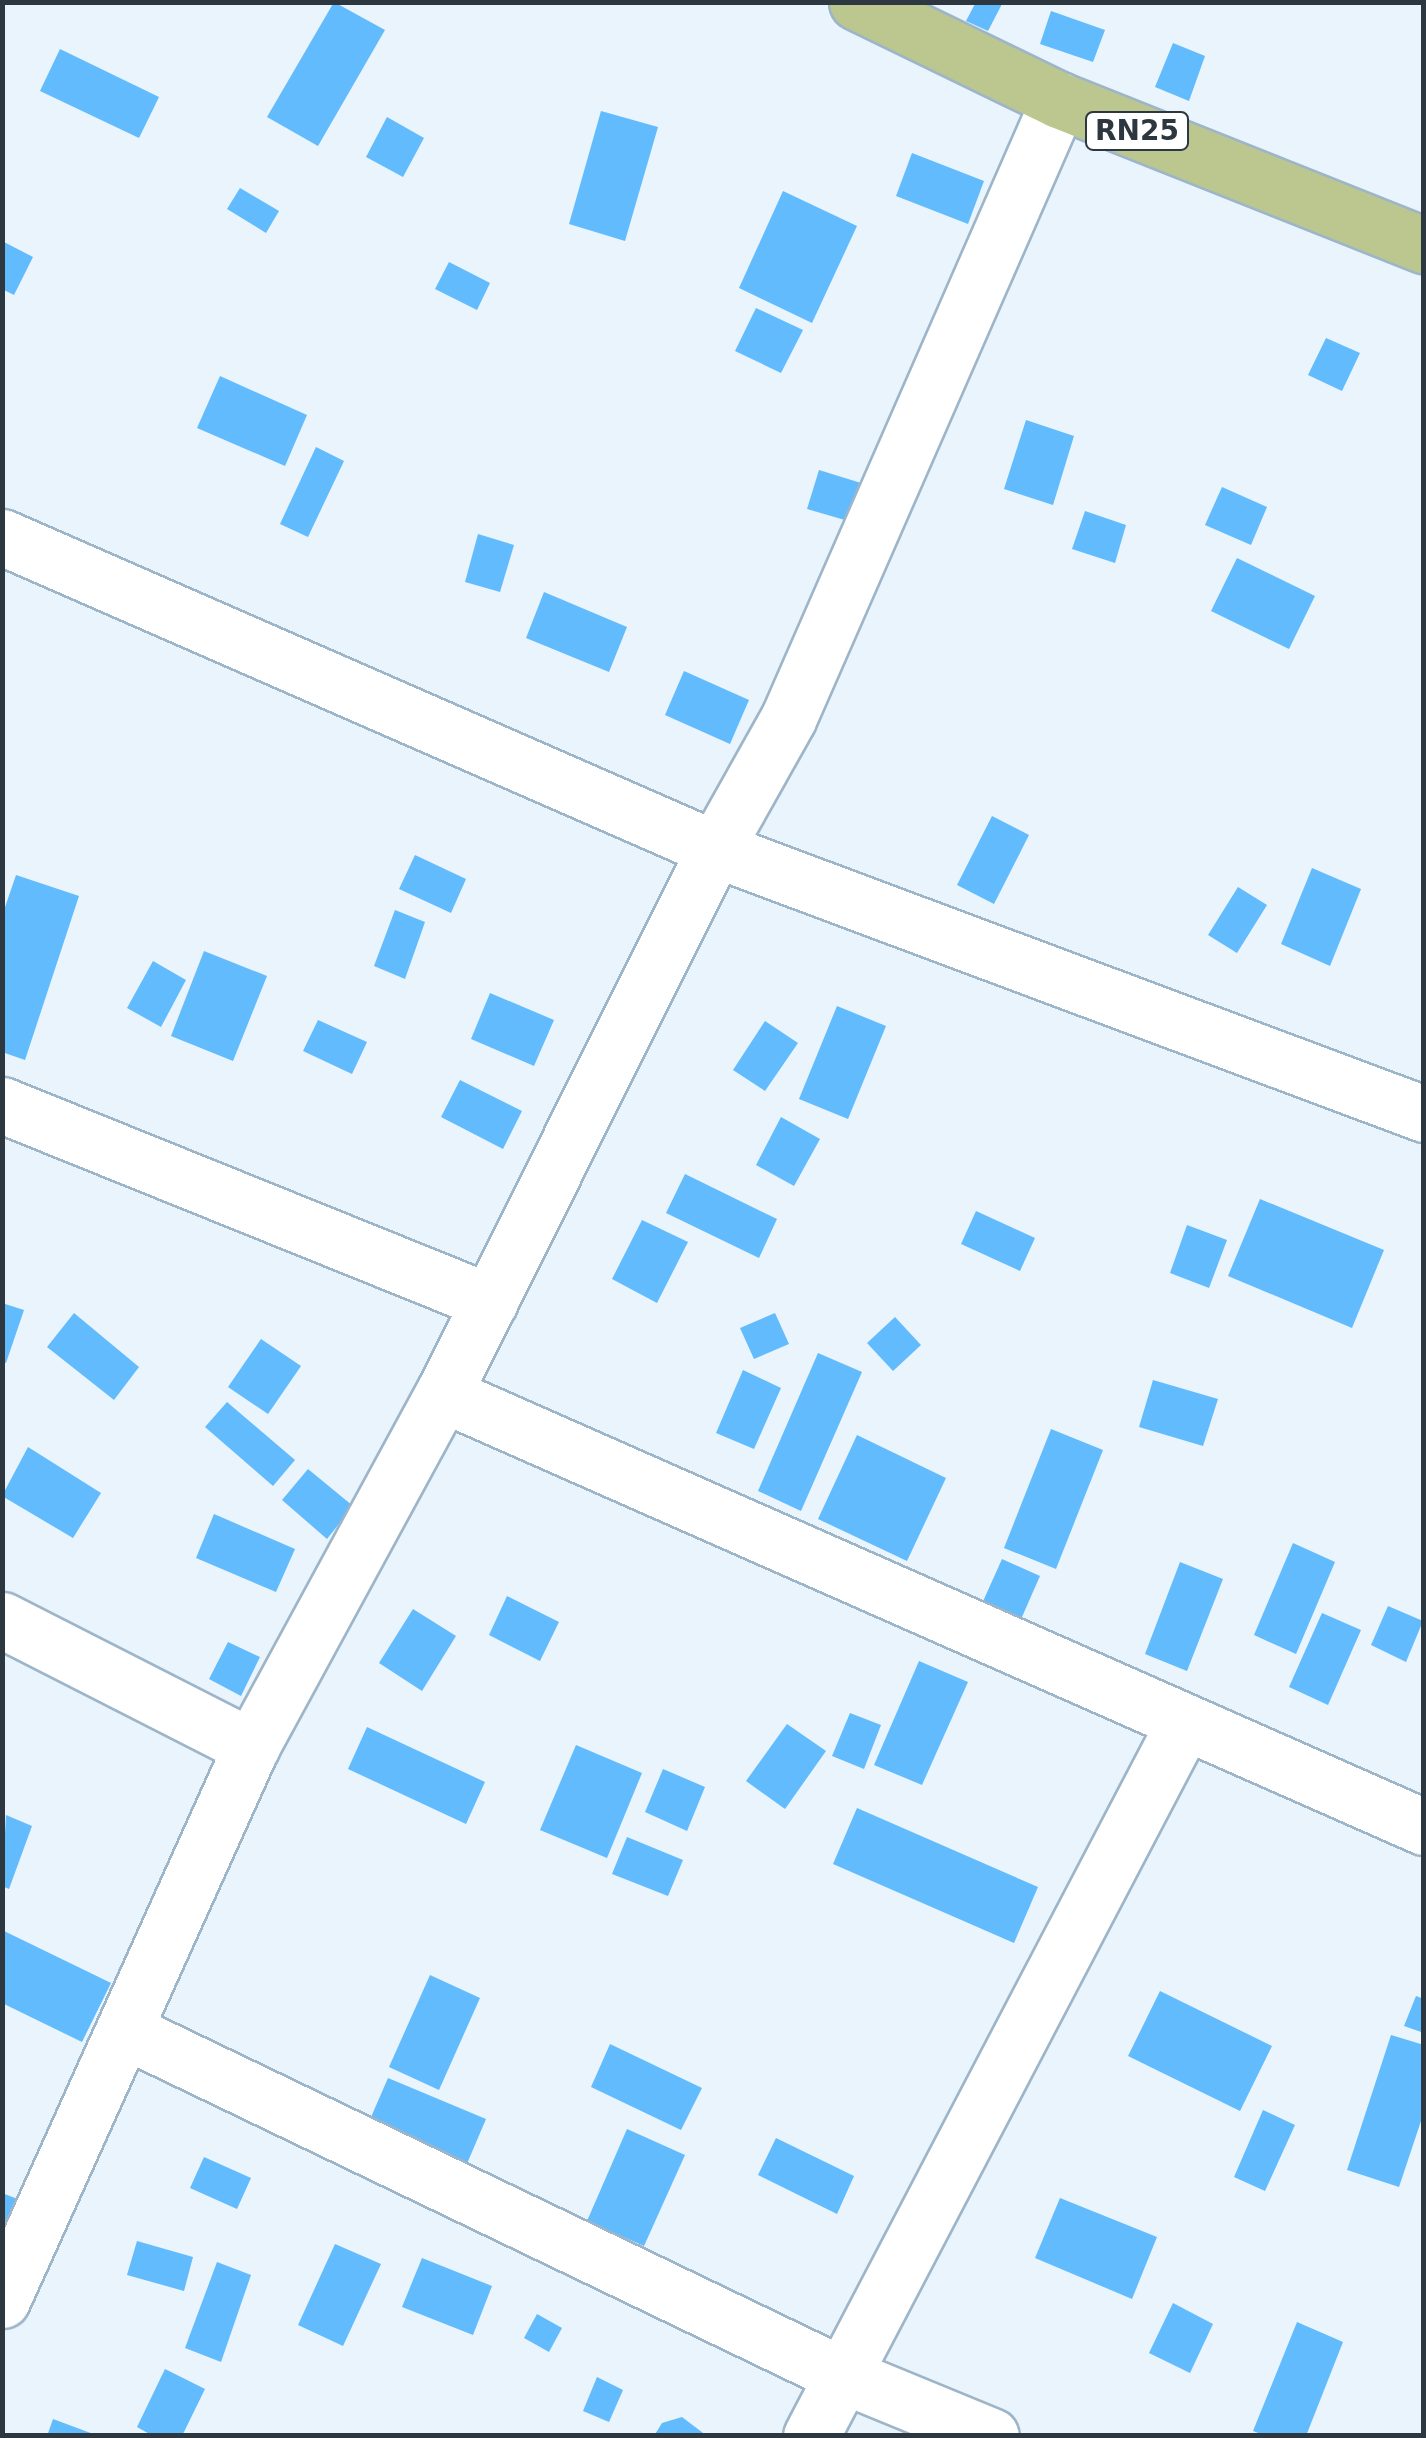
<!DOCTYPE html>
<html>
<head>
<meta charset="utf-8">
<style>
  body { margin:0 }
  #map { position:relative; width:1426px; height:2438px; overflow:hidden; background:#eaf4fc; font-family:"DejaVu Sans",sans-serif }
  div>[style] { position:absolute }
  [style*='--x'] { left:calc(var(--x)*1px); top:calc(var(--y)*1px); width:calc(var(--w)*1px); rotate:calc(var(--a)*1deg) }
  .building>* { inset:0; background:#61bbfd }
  .roads { filter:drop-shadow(2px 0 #9db5c9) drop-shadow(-2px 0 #9db5c9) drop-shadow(0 2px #9db5c9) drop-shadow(0 -2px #9db5c9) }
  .minor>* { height:55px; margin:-27.5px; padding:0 27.5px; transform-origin:27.5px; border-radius:27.5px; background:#fff }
  .primary>* { height:55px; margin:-27.5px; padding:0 27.5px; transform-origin:27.5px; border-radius:27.5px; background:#bbc78e }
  span { translate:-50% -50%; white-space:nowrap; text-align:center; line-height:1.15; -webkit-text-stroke:10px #fff; paint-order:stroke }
  .shield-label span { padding:2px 8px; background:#fff; border:2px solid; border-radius:8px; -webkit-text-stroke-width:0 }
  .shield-label { font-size:28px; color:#2d373f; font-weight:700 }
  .frame { position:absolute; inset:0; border:5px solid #2d373f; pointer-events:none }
</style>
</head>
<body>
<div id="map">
  <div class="building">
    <div style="clip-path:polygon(334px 2px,385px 30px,318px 146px,267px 117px)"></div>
    <div style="clip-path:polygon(976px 2px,1003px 2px,988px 31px,966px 21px)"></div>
    <div style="clip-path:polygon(1051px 11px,1105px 30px,1093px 62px,1040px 44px)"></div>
    <div style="clip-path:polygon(1173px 43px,1205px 56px,1189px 101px,1155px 87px)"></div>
    <div style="clip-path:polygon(60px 49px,159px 97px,139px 138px,40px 91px)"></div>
    <div style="clip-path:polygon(601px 111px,658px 127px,625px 241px,569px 224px)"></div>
    <div style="clip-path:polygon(387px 117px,424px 138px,403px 177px,366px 157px)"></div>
    <div style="clip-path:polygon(912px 153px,984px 181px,968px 224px,896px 196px)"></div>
    <div style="clip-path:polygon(240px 188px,279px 211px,266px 233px,227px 209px)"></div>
    <div style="clip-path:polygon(783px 191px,857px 226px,812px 323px,739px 288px)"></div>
    <div style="clip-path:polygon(2px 241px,33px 257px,14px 295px,2px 289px)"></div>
    <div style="clip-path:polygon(449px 262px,490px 283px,477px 310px,435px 289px)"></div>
    <div style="clip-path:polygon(756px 308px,803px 330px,781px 373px,735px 351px)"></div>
    <div style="clip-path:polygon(1326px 338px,1360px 353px,1342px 391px,1308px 375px)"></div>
    <div style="clip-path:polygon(220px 376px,307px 415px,285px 466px,197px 428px)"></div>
    <div style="clip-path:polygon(1026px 420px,1074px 436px,1053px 505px,1004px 489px)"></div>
    <div style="clip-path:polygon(316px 447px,344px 461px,308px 537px,280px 524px)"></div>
    <div style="clip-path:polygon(819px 470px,874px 487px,862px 525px,807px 509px)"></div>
    <div style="clip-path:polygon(1222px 487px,1267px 507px,1251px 545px,1205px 525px)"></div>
    <div style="clip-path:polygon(1085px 511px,1126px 525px,1115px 563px,1072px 549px)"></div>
    <div style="clip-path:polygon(478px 534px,514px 545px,500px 592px,465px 582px)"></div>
    <div style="clip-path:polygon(1237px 558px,1315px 596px,1289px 649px,1211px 611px)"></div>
    <div style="clip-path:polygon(544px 592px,627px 627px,609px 672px,526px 638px)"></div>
    <div style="clip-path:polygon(684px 671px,749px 700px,730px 744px,665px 715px)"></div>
    <div style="clip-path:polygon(992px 816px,1029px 835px,994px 904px,957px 885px)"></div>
    <div style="clip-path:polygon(415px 855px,466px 879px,451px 913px,399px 889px)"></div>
    <div style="clip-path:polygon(1312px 868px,1361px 889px,1330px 966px,1281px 944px)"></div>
    <div style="clip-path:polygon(16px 875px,79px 896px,25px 1060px,2px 1052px,2px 916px)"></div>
    <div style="clip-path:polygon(1238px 887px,1267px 905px,1237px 953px,1208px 935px)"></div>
    <div style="clip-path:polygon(395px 910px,425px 922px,405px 979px,374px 966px)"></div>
    <div style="clip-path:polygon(204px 951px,267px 976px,233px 1061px,171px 1036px)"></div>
    <div style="clip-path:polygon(153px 961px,186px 980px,161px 1027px,127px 1008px)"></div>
    <div style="clip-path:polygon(490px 993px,554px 1020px,534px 1066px,471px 1039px)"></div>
    <div style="clip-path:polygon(837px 1006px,886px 1026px,848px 1119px,799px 1099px)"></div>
    <div style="clip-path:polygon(318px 1020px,367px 1042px,352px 1074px,303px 1051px)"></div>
    <div style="clip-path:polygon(765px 1021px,798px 1043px,765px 1091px,733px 1070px)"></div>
    <div style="clip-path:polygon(460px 1080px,522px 1111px,503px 1149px,441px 1117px)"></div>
    <div style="clip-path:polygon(781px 1117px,820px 1139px,794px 1186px,756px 1165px)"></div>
    <div style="clip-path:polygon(685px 1174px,777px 1219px,759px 1258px,666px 1213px)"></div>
    <div style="clip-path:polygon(1260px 1199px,1384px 1250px,1352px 1328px,1228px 1276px)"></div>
    <div style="clip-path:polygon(976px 1211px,1035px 1238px,1020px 1271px,961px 1244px)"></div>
    <div style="clip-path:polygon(642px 1220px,688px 1242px,657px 1303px,612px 1279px)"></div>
    <div style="clip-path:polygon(1187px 1225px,1227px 1240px,1209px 1288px,1170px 1273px)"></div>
    <div style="clip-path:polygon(2px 1303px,24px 1310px,6px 1363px,2px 1362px)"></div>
    <div style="clip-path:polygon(74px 1313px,139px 1367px,114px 1400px,47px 1347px)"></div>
    <div style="clip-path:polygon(775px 1313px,789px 1344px,754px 1359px,740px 1328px)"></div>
    <div style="clip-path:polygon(895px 1317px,921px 1345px,893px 1371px,867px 1343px)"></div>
    <div style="clip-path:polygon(261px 1339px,301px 1366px,268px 1414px,228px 1387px)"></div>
    <div style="clip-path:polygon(818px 1353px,862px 1372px,801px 1511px,758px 1491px)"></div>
    <div style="clip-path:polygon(743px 1370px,781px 1388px,754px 1449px,716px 1433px)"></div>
    <div style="clip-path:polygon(1153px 1380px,1218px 1399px,1203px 1446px,1139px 1427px)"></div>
    <div style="clip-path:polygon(227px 1402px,295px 1460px,273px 1486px,205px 1427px)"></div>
    <div style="clip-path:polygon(1051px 1429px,1103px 1450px,1056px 1569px,1004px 1548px)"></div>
    <div style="clip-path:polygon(857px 1435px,946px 1478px,907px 1561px,818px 1519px)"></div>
    <div style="clip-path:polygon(28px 1447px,101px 1493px,73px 1538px,2px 1496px)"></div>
    <div style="clip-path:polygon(308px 1469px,353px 1506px,327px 1539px,282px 1500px)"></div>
    <div style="clip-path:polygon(214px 1514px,295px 1549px,276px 1592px,196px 1558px)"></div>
    <div style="clip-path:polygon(1293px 1543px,1335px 1562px,1296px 1654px,1254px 1635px)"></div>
    <div style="clip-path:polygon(1002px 1559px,1040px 1576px,1018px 1626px,980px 1608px)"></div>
    <div style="clip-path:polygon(1180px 1562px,1223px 1579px,1187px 1671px,1145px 1654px)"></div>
    <div style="clip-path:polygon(507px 1596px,559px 1622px,540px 1661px,489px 1635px)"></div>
    <div style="clip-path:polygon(1388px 1606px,1423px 1621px,1406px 1662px,1371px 1645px)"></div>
    <div style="clip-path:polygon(413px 1609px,456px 1636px,422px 1691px,379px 1663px)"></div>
    <div style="clip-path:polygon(1322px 1613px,1361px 1630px,1328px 1705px,1289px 1687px)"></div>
    <div style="clip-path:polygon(228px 1642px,260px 1657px,241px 1696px,209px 1679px)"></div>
    <div style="clip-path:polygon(919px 1661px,968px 1682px,922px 1785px,874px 1765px)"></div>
    <div style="clip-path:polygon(850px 1713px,881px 1725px,864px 1769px,832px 1756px)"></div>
    <div style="clip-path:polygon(787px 1724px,826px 1751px,785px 1809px,746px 1781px)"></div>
    <div style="clip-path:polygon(367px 1727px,485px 1782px,466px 1824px,348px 1769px)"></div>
    <div style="clip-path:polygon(576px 1745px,642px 1773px,607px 1858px,540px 1830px)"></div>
    <div style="clip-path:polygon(663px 1769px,705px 1787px,687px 1831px,645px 1812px)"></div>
    <div style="clip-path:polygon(857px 1808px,1038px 1887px,1014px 1943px,833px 1864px)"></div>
    <div style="clip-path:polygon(6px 1815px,32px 1826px,9px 1889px,2px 1886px)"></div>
    <div style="clip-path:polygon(627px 1837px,683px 1860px,668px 1896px,612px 1874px)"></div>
    <div style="clip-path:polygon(2px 1930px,111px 1983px,82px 2042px,2px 2003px)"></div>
    <div style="clip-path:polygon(430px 1975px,480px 1998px,439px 2090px,389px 2067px)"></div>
    <div style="clip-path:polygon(1160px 1991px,1272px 2046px,1240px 2111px,1128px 2056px)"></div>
    <div style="clip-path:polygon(1416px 1996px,1424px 1999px,1424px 2033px,1404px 2026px)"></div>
    <div style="clip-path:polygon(1391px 2035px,1424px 2045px,1424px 2112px,1399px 2187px,1347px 2170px)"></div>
    <div style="clip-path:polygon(610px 2044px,702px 2088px,681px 2130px,591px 2087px)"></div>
    <div style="clip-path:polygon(388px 2078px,486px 2119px,466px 2166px,368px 2124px)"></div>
    <div style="clip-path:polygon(1263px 2110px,1295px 2125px,1265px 2191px,1234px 2177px)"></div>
    <div style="clip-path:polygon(627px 2129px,685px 2155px,644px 2246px,587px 2221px)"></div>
    <div style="clip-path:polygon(776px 2138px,854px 2176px,837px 2214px,758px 2175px)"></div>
    <div style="clip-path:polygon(204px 2157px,251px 2178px,237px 2209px,190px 2188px)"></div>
    <div style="clip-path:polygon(2px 2193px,28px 2203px,2px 2247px)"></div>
    <div style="clip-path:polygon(1060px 2198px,1157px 2237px,1132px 2299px,1035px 2258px)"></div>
    <div style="clip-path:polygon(137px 2241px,193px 2257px,184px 2291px,127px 2275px)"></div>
    <div style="clip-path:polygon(335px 2244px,381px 2264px,343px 2346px,298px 2325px)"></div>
    <div style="clip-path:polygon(422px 2258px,492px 2286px,473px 2335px,402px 2307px)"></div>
    <div style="clip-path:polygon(217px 2262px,251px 2275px,221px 2362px,185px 2348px)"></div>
    <div style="clip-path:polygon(1173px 2303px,1213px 2324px,1190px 2373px,1149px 2353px)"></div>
    <div style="clip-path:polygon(537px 2314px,562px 2328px,549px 2352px,524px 2338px)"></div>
    <div style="clip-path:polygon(1297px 2322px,1343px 2342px,1306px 2436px,1266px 2436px,1253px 2431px)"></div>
    <div style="clip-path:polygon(165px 2369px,205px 2389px,182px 2436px,153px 2436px,137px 2427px)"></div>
    <div style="clip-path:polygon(597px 2377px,623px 2390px,609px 2422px,583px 2411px)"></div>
    <div style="clip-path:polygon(682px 2417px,707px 2436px,654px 2436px,662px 2423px)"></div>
    <div style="clip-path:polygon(53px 2419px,96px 2435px,96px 2436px,47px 2436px)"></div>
  </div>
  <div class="roads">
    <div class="minor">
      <div style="--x:2;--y:537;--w:778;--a:23.63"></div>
      <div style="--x:715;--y:849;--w:757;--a:20.49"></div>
      <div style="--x:2;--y:1105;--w:526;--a:21.98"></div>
      <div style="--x:443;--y:1394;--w:1072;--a:23.82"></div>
      <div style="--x:2;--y:1620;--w:280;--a:27"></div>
      <div style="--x:126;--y:2031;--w:792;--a:25.66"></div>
      <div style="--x:840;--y:2374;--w:163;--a:22.3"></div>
      <div style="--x:2;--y:2300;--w:606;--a:-65.76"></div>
      <div style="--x:251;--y:1747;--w:402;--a:-61.5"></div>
      <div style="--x:443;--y:1394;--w:609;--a:-63.48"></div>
      <div style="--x:715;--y:849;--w:149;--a:-60.7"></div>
      <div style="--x:788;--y:719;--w:676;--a:-66.36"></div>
      <div style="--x:811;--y:2436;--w:802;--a:-62.38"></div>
    </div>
    <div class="primary">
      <div style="--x:857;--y:2;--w:225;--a:25.9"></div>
      <div style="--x:1059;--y:100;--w:393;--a:21.7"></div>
    </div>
  </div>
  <div class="shield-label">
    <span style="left:1137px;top:131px">RN25</span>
  </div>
  <div class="frame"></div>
</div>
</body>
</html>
